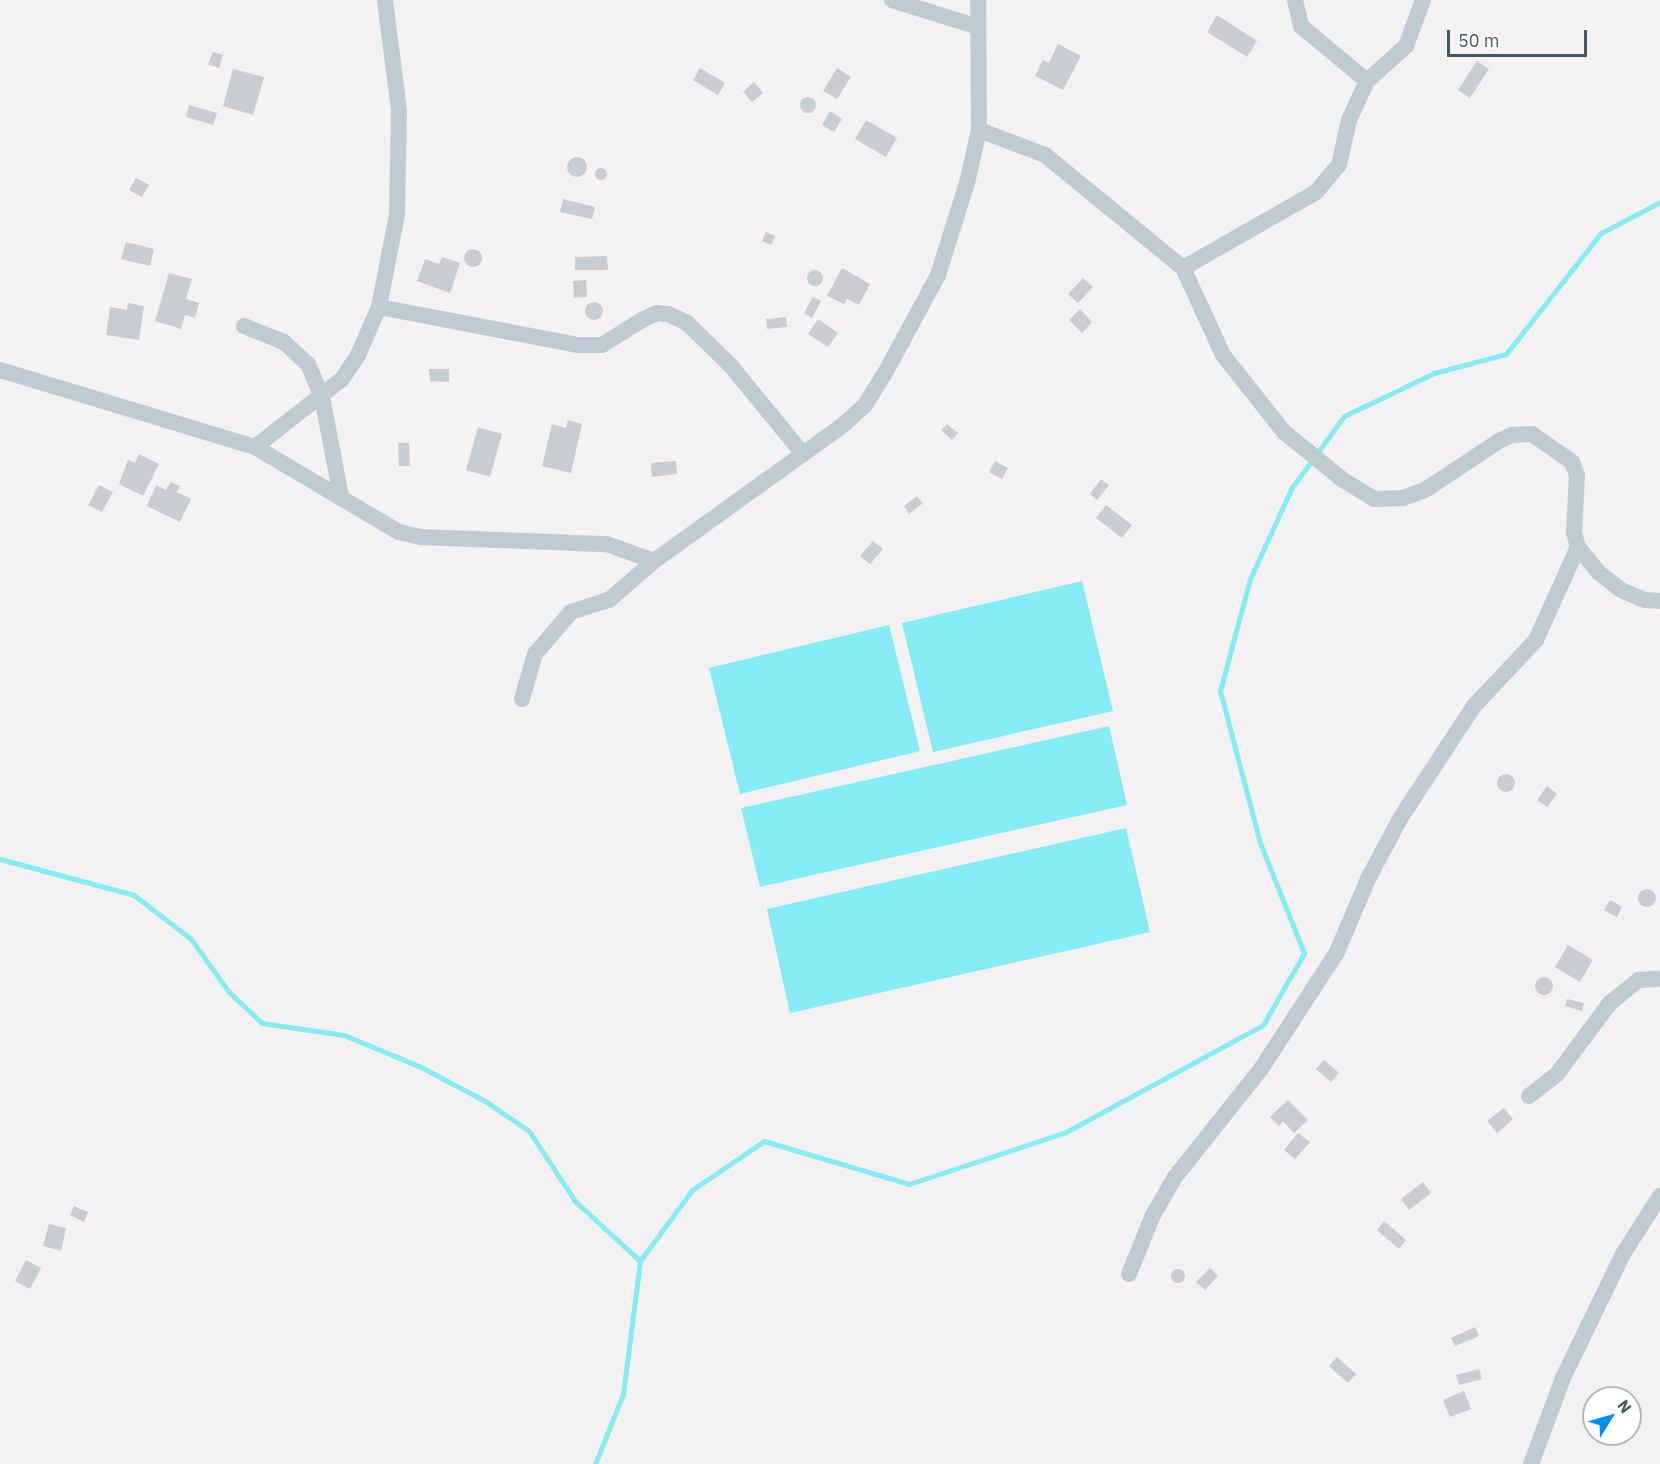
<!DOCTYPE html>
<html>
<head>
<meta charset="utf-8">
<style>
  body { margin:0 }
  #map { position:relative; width:1660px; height:1464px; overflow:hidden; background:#f3f1f1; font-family:"IBM Plex Sans",sans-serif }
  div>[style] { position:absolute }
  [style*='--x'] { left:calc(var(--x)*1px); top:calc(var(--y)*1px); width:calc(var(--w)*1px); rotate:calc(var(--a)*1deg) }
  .water>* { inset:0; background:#85ebf5 }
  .stream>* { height:5px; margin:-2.5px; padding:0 2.5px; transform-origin:2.5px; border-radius:2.5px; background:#85ebf5 }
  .building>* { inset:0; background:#c7cdd2 }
  .round { border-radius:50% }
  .street>* { height:16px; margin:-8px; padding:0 8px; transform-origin:8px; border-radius:8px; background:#bdcbd2 }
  span { translate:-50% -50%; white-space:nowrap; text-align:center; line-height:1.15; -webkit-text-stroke:5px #fff; paint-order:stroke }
  .north { position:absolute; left:1582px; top:1386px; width:60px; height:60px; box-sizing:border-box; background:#fff; border:2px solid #b5bcc0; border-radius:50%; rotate:53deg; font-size:16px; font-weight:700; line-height:24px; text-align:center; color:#475761 }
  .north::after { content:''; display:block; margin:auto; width:21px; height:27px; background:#078df7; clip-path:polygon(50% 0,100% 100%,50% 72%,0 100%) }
  .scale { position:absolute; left:1447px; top:30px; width:140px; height:27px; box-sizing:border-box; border:3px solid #475761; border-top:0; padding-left:8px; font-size:18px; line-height:21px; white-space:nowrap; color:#475761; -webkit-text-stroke:4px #fff; paint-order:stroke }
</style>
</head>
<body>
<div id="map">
  <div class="water">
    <div style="clip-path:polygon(1082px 581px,1113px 711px,933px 752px,902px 623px)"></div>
    <div style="clip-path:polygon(889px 625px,920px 751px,740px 794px,709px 668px)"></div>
    <div style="clip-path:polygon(1109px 726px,1127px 805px,760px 887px,741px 808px)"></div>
    <div style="clip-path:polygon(1126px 828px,1150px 932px,790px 1013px,767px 909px)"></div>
  </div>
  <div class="stream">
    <div style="--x:0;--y:859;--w:139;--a:15"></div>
    <div style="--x:134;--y:895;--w:72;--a:37.7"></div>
    <div style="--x:191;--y:939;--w:65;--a:54.4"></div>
    <div style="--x:229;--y:992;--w:45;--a:43.2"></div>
    <div style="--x:262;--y:1023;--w:83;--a:8.3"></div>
    <div style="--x:344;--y:1035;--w:83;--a:22.6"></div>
    <div style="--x:421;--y:1067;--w:72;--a:28"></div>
    <div style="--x:485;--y:1101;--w:53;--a:34.3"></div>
    <div style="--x:529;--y:1131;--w:84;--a:56.7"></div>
    <div style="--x:575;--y:1201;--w:88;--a:42.7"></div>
    <div style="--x:595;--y:1464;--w:75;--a:-68.2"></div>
    <div style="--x:623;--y:1394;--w:134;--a:-82.7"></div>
    <div style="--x:640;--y:1261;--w:88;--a:-53.8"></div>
    <div style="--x:692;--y:1190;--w:87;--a:-34.2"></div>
    <div style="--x:764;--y:1141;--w:151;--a:16.5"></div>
    <div style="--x:909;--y:1184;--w:165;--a:-18.3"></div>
    <div style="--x:1066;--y:1132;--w:224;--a:-28.5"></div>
    <div style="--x:1263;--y:1025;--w:83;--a:-60.3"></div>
    <div style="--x:1304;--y:953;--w:118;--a:-111.8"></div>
    <div style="--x:1260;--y:843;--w:157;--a:-104.7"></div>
    <div style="--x:1220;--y:691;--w:116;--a:-75"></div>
    <div style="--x:1250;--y:579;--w:99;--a:-65.5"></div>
    <div style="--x:1291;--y:489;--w:90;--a:-54"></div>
    <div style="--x:1344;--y:416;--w:100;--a:-25.5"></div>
    <div style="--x:1434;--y:373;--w:74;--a:-14.8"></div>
    <div style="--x:1506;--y:354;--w:154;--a:-51.9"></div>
    <div style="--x:1601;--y:233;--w:67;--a:-27.7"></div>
  </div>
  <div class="building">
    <div style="clip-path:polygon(1217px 15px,1257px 41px,1247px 57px,1207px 32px)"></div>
    <div style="clip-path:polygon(1058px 44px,1081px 56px,1063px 90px,1035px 76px,1043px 60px,1049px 63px)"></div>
    <div style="clip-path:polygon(213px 52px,223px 55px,219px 68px,208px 64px)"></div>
    <div style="clip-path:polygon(1477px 61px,1489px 69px,1470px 98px,1458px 90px)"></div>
    <div style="clip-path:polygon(700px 68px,725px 83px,718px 95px,693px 80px)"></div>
    <div style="clip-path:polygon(837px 68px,851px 77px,837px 99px,823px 91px)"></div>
    <div style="clip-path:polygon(233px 69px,264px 77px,253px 115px,223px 106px)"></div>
    <div style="clip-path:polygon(754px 82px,763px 93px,752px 102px,743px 92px)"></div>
    <div class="round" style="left:800px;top:97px;width:16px;height:16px"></div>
    <div style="clip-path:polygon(189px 105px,217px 113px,213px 125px,186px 117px)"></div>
    <div style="clip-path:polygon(830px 111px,842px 119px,834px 132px,822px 125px)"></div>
    <div style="clip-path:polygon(866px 120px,897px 138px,886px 157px,855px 139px)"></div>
    <div class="round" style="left:567px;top:157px;width:20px;height:20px"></div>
    <div class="round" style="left:595px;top:168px;width:12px;height:12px"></div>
    <div style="clip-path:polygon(136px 178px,149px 185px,142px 197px,129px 190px)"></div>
    <div style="clip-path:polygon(563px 199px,595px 207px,592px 219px,560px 212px)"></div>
    <div style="clip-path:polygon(766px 232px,775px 236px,771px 245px,762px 241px)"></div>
    <div style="clip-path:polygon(126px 242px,154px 249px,150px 266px,121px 259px)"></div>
    <div class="round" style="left:464px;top:249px;width:18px;height:18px"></div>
    <div style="clip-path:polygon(607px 256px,608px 270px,575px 270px,575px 257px)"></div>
    <div style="clip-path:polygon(442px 257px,460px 263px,450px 293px,417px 281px,425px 259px,439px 264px)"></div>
    <div style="clip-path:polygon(842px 268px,870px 284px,859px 305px,847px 299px,844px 304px,827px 296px)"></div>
    <div class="round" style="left:807px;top:270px;width:16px;height:16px"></div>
    <div style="clip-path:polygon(169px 273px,192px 279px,186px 299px,199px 303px,195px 318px,185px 315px,181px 329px,155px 321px)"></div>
    <div style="clip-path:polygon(1083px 278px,1093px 287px,1078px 303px,1068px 294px)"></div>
    <div style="clip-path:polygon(586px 280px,587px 297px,574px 298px,573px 281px)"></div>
    <div style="clip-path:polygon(813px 297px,821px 301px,812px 318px,804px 313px)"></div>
    <div class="round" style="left:585px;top:302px;width:18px;height:18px"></div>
    <div style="clip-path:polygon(128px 303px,144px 306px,139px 340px,106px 335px,110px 307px,127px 310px)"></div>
    <div style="clip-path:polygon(1080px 309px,1092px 322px,1082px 333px,1069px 320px)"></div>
    <div style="clip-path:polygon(786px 317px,787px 327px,767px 329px,766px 319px)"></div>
    <div style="clip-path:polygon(818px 319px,838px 333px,828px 347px,808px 334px)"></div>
    <div style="clip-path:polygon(429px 369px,449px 369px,449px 382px,430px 381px)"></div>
    <div style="clip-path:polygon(568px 420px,582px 424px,571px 473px,542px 466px,552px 424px,566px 428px)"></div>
    <div style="clip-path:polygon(947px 424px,958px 433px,952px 440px,941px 430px)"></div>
    <div style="clip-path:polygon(478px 427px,502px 434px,490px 477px,466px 470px)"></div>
    <div style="clip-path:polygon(398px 443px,409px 443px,410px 466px,399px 466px)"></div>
    <div style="clip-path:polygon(139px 454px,159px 464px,143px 496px,119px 484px,128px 460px,135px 463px)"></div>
    <div style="clip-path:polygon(676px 461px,677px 474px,652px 477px,651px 463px)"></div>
    <div style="clip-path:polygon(995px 461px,1008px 468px,1002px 479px,989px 472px)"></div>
    <div style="clip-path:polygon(1101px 479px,1109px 485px,1097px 500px,1090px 494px)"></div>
    <div style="clip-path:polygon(171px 482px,180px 486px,177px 492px,191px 499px,180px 522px,147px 506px,156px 485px,166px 490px)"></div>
    <div style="clip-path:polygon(99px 485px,113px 492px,102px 512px,88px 505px)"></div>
    <div style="clip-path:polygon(917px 496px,923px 503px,909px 514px,904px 506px)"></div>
    <div style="clip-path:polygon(1106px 505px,1132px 525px,1122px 538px,1096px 518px)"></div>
    <div style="clip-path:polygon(873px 541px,883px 549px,870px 564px,860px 556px)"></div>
    <div class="round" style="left:1497px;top:774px;width:18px;height:18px"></div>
    <div style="clip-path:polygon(1547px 786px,1557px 794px,1547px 807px,1537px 800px)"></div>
    <div class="round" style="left:1638px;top:889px;width:18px;height:18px"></div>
    <div style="clip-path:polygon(1610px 900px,1622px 907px,1617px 917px,1604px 910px)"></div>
    <div style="clip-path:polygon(1568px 945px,1593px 960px,1580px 982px,1555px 967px)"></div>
    <div class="round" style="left:1535px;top:977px;width:18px;height:18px"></div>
    <div style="clip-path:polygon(1567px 999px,1584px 1003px,1582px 1011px,1565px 1006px)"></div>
    <div style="clip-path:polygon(1324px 1060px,1339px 1073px,1331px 1082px,1316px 1069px)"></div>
    <div style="clip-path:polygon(1288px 1100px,1308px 1120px,1294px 1133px,1283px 1121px,1279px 1126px,1270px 1117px)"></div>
    <div style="clip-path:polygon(1504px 1108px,1513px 1119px,1497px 1133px,1487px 1121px)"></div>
    <div style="clip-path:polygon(1298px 1133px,1310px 1142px,1295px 1159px,1284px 1150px)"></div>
    <div style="clip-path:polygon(1423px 1182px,1431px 1193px,1409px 1210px,1401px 1199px)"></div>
    <div style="clip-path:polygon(74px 1206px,88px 1212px,84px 1222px,70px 1215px)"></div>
    <div style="clip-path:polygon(1384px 1221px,1406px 1240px,1399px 1249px,1377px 1230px)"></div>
    <div style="clip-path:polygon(49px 1224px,66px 1228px,61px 1251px,43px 1246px)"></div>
    <div style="clip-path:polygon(26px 1260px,41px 1268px,30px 1289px,15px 1281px)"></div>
    <div style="clip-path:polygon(1210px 1268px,1218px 1276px,1205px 1290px,1196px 1282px)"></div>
    <div class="round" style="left:1171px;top:1269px;width:14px;height:14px"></div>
    <div style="clip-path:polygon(1475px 1327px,1479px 1336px,1455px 1346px,1451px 1338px)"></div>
    <div style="clip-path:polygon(1337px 1357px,1356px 1374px,1348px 1383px,1329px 1366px)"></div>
    <div style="clip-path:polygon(1479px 1369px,1482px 1379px,1459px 1385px,1456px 1375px)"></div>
    <div style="clip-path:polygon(1464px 1391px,1471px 1409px,1450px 1417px,1443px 1400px)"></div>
  </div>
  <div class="street">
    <div style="--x:892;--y:0;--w:90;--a:17.4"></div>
    <div style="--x:1295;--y:0;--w:27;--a:77"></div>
    <div style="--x:1301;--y:26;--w:86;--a:39.8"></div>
    <div style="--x:979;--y:130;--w:71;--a:20.7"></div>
    <div style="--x:1045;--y:155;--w:178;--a:39.3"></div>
    <div style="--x:1183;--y:268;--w:96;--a:65.3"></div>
    <div style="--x:1223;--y:355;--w:98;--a:51.6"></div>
    <div style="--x:1284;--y:432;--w:76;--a:39.1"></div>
    <div style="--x:1343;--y:480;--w:37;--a:31"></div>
    <div style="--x:1375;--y:499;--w:28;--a:-2"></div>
    <div style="--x:1403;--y:498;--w:23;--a:-20"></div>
    <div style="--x:1425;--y:490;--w:89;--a:-33.5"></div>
    <div style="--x:1499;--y:441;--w:14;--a:-25"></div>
    <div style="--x:1512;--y:435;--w:20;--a:-3"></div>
    <div style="--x:1532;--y:434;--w:49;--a:35"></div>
    <div style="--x:1572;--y:462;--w:14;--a:69"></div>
    <div style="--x:1577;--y:475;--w:58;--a:93"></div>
    <div style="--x:1574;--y:533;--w:15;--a:74"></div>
    <div style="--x:1578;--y:547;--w:32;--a:51"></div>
    <div style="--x:1598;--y:572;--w:29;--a:38"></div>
    <div style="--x:1621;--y:590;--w:26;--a:23"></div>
    <div style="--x:1645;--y:600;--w:15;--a:4"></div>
    <div style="--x:1183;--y:268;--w:153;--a:-29.7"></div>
    <div style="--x:1316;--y:192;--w:35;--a:-50"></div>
    <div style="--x:1339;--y:165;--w:46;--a:-77.5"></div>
    <div style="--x:1349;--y:120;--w:43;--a:-65.2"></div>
    <div style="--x:1367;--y:81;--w:52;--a:-41.9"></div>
    <div style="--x:1406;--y:46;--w:49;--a:-69.7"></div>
    <div style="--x:379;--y:307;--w:203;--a:10.8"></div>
    <div style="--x:578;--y:345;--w:24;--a:0"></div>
    <div style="--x:602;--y:345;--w:47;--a:-32"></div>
    <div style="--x:642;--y:320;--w:17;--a:-25"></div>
    <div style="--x:657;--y:313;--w:11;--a:5"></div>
    <div style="--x:668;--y:314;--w:21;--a:25"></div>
    <div style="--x:687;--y:323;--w:62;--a:44.3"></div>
    <div style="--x:731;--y:366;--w:114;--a:50.7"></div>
    <div style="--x:244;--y:326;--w:43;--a:21.8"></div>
    <div style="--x:284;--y:342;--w:33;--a:43"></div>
    <div style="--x:308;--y:364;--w:36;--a:67"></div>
    <div style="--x:322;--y:397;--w:102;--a:79.2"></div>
    <div style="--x:0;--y:370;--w:266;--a:16.8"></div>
    <div style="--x:255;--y:447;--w:167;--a:30.6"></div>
    <div style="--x:399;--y:532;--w:23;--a:13"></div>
    <div style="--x:421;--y:537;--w:186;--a:2.2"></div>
    <div style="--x:607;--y:544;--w:50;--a:19.9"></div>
    <div style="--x:255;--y:447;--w:110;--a:-38"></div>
    <div style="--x:342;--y:379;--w:29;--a:-56"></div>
    <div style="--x:358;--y:355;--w:52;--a:-66.4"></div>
    <div style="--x:379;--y:307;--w:95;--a:-79"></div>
    <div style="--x:397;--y:214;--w:104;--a:-88.9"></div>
    <div style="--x:399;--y:110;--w:111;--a:-97.3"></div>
    <div style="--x:522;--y:699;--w:47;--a:-73.9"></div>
    <div style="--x:535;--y:654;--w:55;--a:-49.4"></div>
    <div style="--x:571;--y:612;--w:40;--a:-18"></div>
    <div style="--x:609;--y:600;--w:60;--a:-40.9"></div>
    <div style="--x:654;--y:561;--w:233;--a:-35.7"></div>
    <div style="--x:843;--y:425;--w:30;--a:-42"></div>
    <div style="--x:865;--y:405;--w:36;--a:-58"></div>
    <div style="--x:884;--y:375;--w:114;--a:-61.6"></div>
    <div style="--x:938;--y:275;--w:96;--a:-72.5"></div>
    <div style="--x:967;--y:183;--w:54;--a:-77.2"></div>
    <div style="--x:979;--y:130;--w:130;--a:-90.4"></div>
    <div style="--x:1529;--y:1096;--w:36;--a:-38"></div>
    <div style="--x:1557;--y:1074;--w:89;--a:-53.3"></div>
    <div style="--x:1610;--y:1003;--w:36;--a:-39"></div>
    <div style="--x:1638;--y:980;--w:22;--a:-3"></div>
    <div style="--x:1129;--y:1274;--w:64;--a:-67.9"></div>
    <div style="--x:1153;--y:1215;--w:44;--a:-59.9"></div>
    <div style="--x:1175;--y:1177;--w:138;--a:-51.5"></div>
    <div style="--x:1261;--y:1069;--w:140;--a:-57"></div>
    <div style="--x:1337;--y:952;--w:79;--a:-67"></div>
    <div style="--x:1368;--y:879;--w:70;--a:-62"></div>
    <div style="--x:1401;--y:817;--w:133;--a:-56.7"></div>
    <div style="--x:1474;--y:706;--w:91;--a:-46.8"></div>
    <div style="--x:1536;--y:640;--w:102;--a:-65.7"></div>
    <div style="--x:1531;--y:1464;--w:92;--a:-69.6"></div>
    <div style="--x:1563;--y:1378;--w:138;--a:-64.2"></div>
    <div style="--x:1623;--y:1254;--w:69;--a:-57.5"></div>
  </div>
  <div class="north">N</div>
  <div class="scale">50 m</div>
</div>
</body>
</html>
